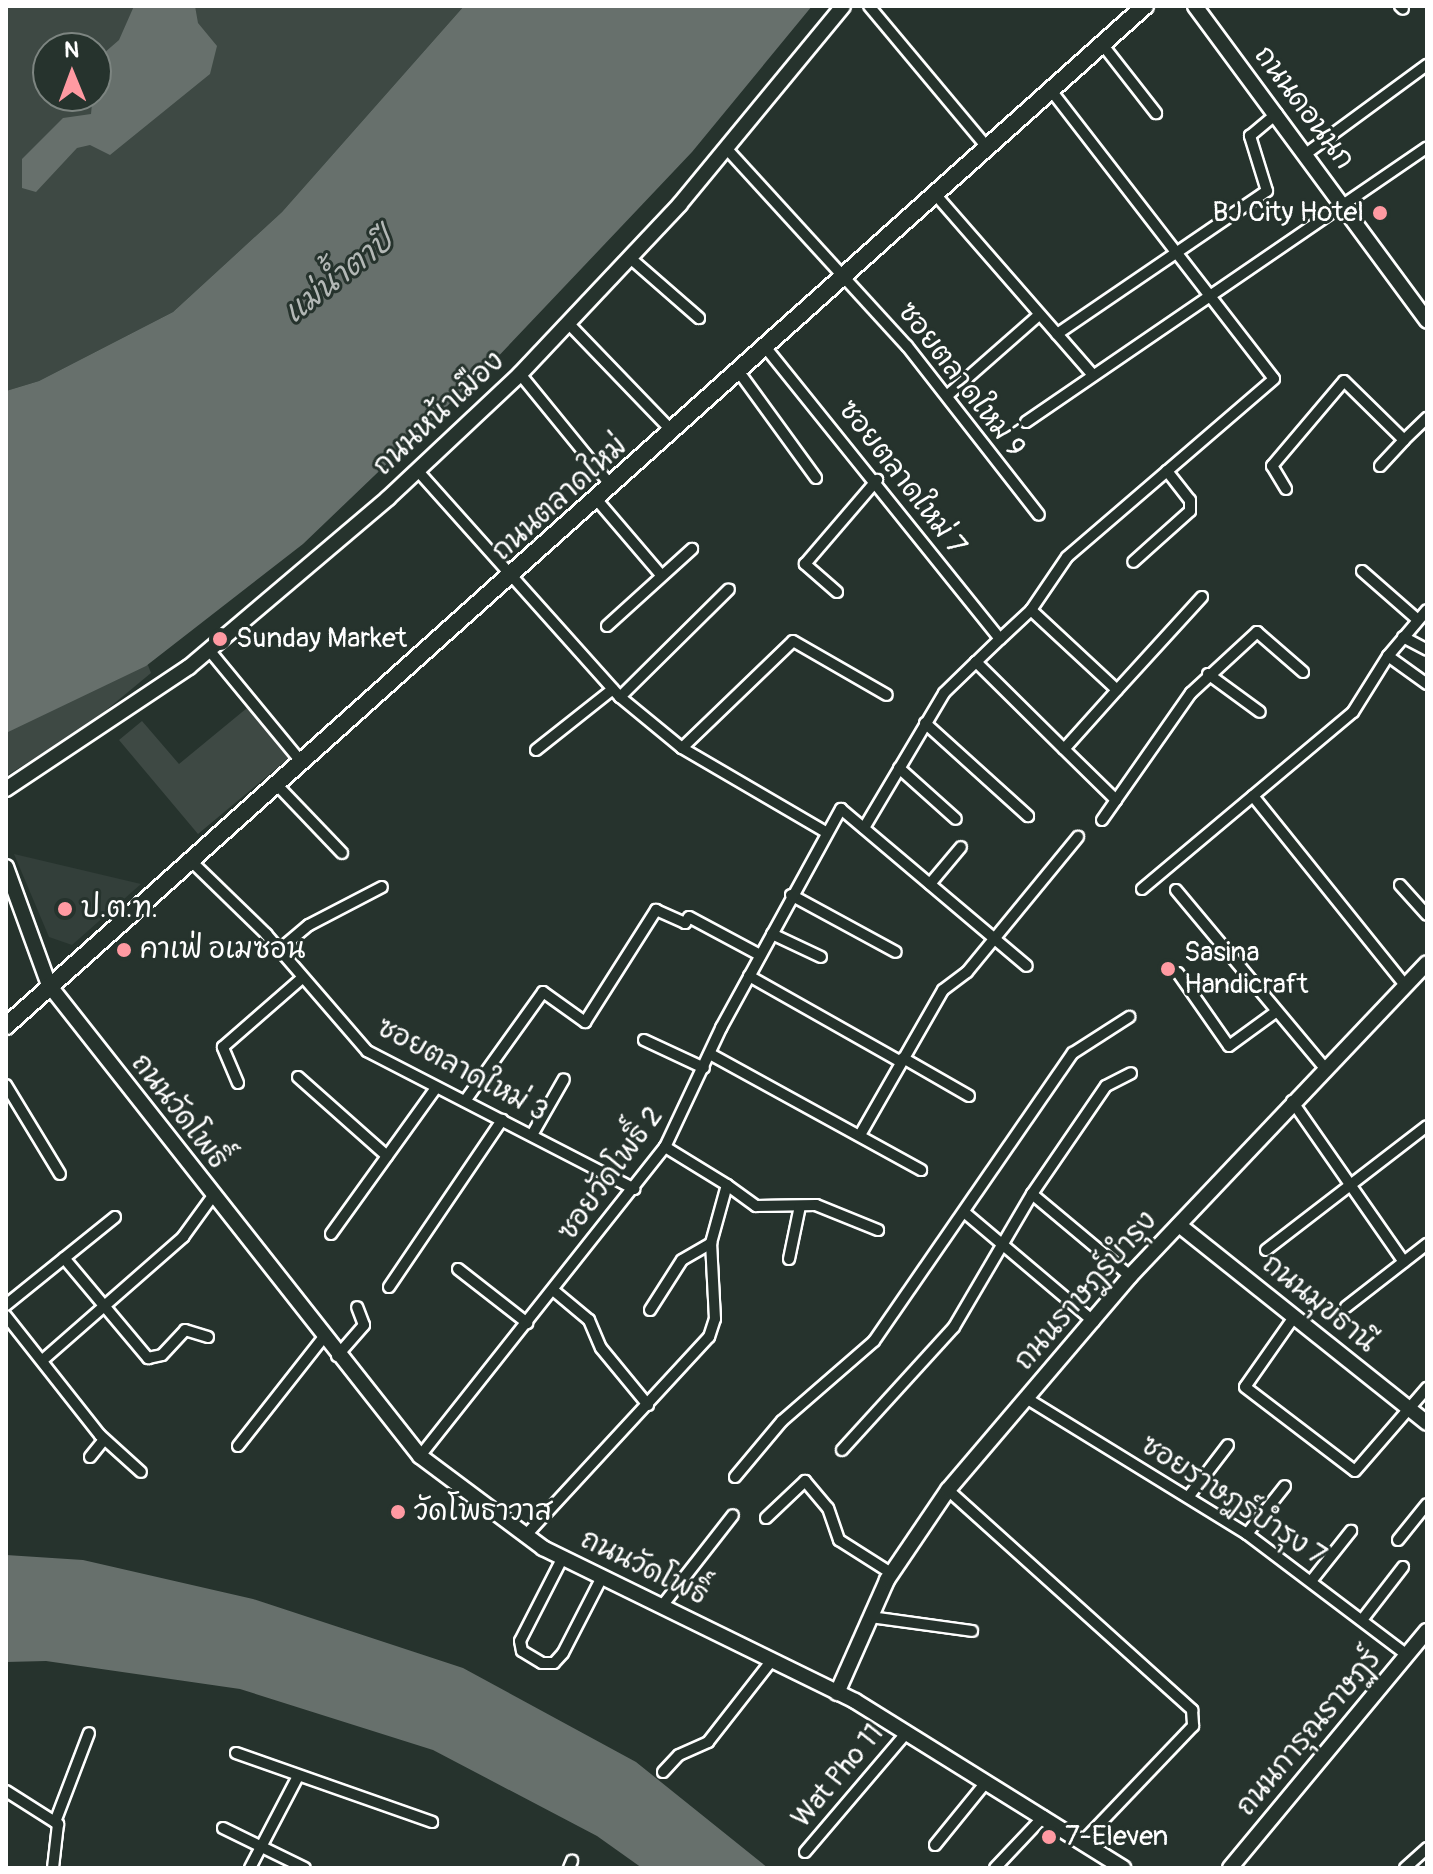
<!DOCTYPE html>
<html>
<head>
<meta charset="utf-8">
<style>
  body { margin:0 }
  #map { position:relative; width:1433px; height:1874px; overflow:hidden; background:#26332d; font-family:Pangolin,"Playpen Sans Thai",sans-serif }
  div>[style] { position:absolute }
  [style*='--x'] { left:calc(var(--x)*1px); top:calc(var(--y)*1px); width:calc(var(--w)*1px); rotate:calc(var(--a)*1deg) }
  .built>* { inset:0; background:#333f3a }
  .green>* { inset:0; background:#3e4944 }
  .water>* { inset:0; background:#67706c }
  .roads { filter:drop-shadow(2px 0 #fff) drop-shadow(-2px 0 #fff) drop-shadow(0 2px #fff) drop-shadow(0 -2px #fff) }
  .street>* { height:10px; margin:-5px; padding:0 5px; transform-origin:5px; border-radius:5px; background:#26332d }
  .secondary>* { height:14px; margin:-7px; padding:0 7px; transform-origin:7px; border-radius:7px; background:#26332d }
  .primary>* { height:16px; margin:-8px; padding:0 8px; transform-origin:8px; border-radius:8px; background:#26332d }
  .dots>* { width:22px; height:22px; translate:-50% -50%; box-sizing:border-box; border:4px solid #26332d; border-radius:50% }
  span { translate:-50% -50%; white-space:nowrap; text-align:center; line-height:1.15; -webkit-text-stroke:6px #26332d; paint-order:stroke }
  .street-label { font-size:28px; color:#fff }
  .poi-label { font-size:28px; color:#fff }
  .right { translate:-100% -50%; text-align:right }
  .left { translate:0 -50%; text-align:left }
  .water-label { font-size:30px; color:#b3b8b6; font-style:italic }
  .frame { position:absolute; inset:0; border:8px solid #fff; pointer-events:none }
  .north { position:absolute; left:32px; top:32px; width:80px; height:80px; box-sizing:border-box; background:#26332d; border:2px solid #7d8581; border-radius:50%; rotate:359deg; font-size:22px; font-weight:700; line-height:32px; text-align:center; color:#fff }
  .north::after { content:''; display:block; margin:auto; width:28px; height:36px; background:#ff9aa2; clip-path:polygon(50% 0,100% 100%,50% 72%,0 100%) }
</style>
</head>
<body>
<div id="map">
  <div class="built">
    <div style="clip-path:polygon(14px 854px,141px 884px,72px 945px,49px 937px)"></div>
  </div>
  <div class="green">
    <div style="clip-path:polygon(evenodd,6px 6px,464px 6px,282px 212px,173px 312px,39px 381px,6px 391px,6px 6px,48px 48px,96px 48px,96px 96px,48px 96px,48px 48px)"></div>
    <div style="clip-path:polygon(144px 655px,151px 673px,87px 726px,6px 776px,6px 716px)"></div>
    <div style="clip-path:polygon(247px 708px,289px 758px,198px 834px,119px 740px,142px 721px,179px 764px)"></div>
  </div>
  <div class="water">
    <div style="clip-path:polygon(134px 6px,195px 6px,198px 23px,217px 46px,210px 74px,110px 155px,90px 145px,77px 148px,36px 192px,22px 188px,22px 159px,63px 118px,91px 114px,96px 60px,119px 40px)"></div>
    <div style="clip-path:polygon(464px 6px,812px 6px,692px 152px,492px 363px,303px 544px,146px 666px,6px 733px,6px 391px,39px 381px,173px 312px,282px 212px)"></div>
    <div style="clip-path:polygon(6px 1555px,83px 1560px,253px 1599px,463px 1668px,636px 1762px,768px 1868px,642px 1868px,597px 1836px,433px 1750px,240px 1689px,46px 1661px,6px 1662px)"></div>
  </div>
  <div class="roads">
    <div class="street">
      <div style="--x:869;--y:6;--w:184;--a:50.1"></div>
      <div style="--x:1400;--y:6;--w:4;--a:45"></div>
      <div style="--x:1102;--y:44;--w:88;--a:52"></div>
      <div style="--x:1050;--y:89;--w:366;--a:52.3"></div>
      <div style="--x:1274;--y:379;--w:141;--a:139.3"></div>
      <div style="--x:1167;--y:471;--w:37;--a:52"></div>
      <div style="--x:1190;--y:500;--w:11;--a:90"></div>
      <div style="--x:1190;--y:511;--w:76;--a:138.2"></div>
      <div style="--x:726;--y:148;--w:268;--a:47.6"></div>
      <div style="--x:907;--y:346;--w:214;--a:52"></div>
      <div style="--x:1307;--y:153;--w:149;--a:-36.3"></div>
      <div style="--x:935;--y:194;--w:240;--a:48.9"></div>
      <div style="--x:629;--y:257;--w:93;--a:41.1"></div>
      <div style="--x:568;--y:323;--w:151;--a:46.1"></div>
      <div style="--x:1057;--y:334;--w:254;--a:-34.3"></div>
      <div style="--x:1267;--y:191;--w:58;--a:-107.2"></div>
      <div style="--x:1250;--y:136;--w:35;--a:-40"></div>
      <div style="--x:766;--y:348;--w:373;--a:51.2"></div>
      <div style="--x:739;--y:372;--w:131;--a:54"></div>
      <div style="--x:520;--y:374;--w:146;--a:50.8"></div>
      <div style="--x:948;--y:395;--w:121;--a:-41.3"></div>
      <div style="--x:1026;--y:422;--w:486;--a:-34.4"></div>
      <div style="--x:1380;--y:466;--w:35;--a:-47"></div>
      <div style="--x:417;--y:470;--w:305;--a:48.2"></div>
      <div style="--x:620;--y:697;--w:80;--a:39.4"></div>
      <div style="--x:682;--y:748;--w:164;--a:30.3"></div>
      <div style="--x:1286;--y:489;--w:27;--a:-121"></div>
      <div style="--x:1272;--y:466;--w:111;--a:-49.7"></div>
      <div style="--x:1344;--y:381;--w:84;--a:44.5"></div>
      <div style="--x:1404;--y:440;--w:32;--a:-44"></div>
      <div style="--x:597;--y:500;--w:99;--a:49.5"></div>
      <div style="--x:1362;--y:571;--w:74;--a:41.2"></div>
      <div style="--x:837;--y:592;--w:43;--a:-138.8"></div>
      <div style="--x:805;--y:564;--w:111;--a:-49.4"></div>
      <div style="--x:1031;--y:610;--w:64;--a:-55.8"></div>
      <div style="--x:1067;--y:557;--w:132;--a:-40.7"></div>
      <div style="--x:607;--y:626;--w:115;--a:-42.2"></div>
      <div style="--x:1403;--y:637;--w:27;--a:28"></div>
      <div style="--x:209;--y:650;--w:146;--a:50.5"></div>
      <div style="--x:1388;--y:656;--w:48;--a:35.7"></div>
      <div style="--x:1208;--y:674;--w:64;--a:36.2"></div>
      <div style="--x:1117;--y:690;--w:126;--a:-47.6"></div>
      <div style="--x:620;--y:697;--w:153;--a:-44.7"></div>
      <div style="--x:925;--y:723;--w:139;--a:42.1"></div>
      <div style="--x:682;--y:748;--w:154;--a:-43.9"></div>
      <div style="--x:793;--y:641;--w:108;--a:29.9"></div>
      <div style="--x:1064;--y:749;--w:73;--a:44.4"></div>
      <div style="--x:1116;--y:800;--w:131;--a:-55"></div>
      <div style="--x:1191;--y:693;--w:90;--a:-42.7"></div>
      <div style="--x:1257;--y:632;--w:61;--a:41"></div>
      <div style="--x:536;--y:750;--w:98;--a:-38.4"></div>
      <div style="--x:899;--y:768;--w:76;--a:41.8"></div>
      <div style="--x:277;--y:785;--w:94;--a:46.3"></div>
      <div style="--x:1253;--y:796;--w:241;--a:51.2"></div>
      <div style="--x:1102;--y:820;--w:24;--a:-55"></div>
      <div style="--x:864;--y:828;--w:157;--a:-59.3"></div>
      <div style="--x:944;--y:693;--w:45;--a:-44.1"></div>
      <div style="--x:976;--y:662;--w:33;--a:-44"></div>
      <div style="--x:1000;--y:639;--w:42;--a:-43.1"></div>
      <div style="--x:1031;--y:610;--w:117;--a:42.9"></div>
      <div style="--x:1117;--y:690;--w:79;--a:131.9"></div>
      <div style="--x:1064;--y:749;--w:124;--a:-135.3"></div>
      <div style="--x:191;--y:861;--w:105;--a:44.2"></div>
      <div style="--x:266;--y:934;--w:155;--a:49.2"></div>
      <div style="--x:367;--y:1051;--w:301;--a:27.3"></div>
      <div style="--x:930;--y:884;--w:48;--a:-50"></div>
      <div style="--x:1400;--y:885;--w:40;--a:48"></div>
      <div style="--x:1142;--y:889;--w:275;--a:-40"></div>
      <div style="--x:1353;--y:712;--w:66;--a:-58"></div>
      <div style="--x:1388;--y:656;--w:60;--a:-49.7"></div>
      <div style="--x:1176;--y:890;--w:229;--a:50.1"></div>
      <div style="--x:791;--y:895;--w:119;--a:28.5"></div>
      <div style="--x:772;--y:934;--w:54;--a:25.1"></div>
      <div style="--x:279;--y:950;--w:39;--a:-40"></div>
      <div style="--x:309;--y:925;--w:82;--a:-27.5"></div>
      <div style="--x:1178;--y:973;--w:89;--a:55.1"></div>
      <div style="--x:1229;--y:1046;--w:59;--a:-36.1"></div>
      <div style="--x:749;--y:976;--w:175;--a:29.5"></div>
      <div style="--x:644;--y:1040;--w:66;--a:25"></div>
      <div style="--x:710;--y:1054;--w:241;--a:28.8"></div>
      <div style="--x:903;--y:1058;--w:76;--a:29.9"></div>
      <div style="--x:298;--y:1077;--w:119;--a:41.6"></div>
      <div style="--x:238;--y:1083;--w:39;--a:-113"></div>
      <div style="--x:223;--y:1047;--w:105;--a:-41.1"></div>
      <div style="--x:6;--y:1085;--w:104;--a:58.8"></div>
      <div style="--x:465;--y:1101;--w:134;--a:-54.4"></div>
      <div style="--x:543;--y:992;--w:52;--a:35.5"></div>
      <div style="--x:585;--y:1022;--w:133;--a:-57.6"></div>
      <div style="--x:656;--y:910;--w:32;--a:24"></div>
      <div style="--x:685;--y:923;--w:7;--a:-56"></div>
      <div style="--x:689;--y:917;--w:81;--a:28.2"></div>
      <div style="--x:1292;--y:1101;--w:196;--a:55.2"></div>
      <div style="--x:532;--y:1135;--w:64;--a:-60.3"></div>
      <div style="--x:860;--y:1135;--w:167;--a:-60.2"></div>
      <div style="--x:943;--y:990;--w:30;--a:-37"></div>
      <div style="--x:967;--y:972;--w:175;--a:-50.6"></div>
      <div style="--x:727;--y:1185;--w:36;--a:36"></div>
      <div style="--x:756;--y:1206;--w:60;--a:-1"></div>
      <div style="--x:816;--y:1205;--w:67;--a:22"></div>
      <div style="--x:1032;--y:1194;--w:128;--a:39.9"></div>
      <div style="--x:964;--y:1212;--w:170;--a:40.2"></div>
      <div style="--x:331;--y:1234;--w:180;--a:-54.3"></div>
      <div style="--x:1266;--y:1250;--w:203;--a:-37.6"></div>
      <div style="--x:64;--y:1258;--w:131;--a:50"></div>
      <div style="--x:148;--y:1358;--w:14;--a:-12"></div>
      <div style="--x:162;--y:1355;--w:34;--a:-47"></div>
      <div style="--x:185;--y:1330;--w:24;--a:17"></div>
      <div style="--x:789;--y:1259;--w:54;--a:-78.3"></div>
      <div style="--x:458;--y:1269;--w:88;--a:38"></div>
      <div style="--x:389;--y:1287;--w:202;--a:-55.9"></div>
      <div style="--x:553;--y:1290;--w:47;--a:39.8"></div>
      <div style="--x:589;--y:1320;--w:30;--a:67"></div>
      <div style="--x:601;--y:1348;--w:74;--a:50.5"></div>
      <div style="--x:6;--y:1305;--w:140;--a:-38.9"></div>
      <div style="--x:1346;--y:1307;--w:103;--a:-37.9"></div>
      <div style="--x:650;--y:1310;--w:59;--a:-57.4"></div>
      <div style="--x:682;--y:1260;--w:34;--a:-30"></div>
      <div style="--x:6;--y:1316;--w:152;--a:51.7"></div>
      <div style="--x:100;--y:1435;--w:55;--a:42.1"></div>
      <div style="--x:1294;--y:1317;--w:85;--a:125"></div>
      <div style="--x:1245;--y:1387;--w:138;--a:37.4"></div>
      <div style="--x:1355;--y:1471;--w:110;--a:-49.1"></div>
      <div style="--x:337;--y:1356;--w:41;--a:-48.9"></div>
      <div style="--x:364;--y:1325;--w:19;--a:-111"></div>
      <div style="--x:45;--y:1358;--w:184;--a:-41.2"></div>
      <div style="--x:183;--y:1237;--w:49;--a:-54.1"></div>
      <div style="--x:1026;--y:1398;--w:259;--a:31.6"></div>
      <div style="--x:1247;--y:1534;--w:201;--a:37.1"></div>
      <div style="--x:238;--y:1446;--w:137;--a:-51.8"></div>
      <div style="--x:842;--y:1450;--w:166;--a:-47.7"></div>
      <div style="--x:954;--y:1327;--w:154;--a:-59.6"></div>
      <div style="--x:1032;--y:1194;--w:131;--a:-55.6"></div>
      <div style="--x:1106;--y:1086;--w:28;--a:-27"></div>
      <div style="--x:420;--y:1456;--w:394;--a:-51.6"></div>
      <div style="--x:665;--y:1147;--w:132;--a:-64.8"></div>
      <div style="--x:721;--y:1028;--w:250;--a:-61.3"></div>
      <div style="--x:841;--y:809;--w:243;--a:40.2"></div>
      <div style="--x:90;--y:1457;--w:22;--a:-51"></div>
      <div style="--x:735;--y:1477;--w:73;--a:-50"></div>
      <div style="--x:782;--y:1421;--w:122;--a:-41"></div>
      <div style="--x:874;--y:1341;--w:350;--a:-55.4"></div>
      <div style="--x:1073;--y:1053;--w:67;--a:-32.7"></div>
      <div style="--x:948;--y:1490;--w:329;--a:42"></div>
      <div style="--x:1192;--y:1710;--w:16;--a:86"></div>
      <div style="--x:1193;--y:1726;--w:158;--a:133.7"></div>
      <div style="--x:1189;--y:1496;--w:64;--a:-52.6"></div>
      <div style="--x:766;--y:1518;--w:54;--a:-43.5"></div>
      <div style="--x:805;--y:1481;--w:35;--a:50"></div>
      <div style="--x:828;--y:1508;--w:34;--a:71"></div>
      <div style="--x:839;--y:1540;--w:62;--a:32.4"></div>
      <div style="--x:1247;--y:1534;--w:61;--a:-51.6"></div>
      <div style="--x:526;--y:1535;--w:270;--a:-47.3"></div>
      <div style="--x:709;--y:1337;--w:19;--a:-72"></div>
      <div style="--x:715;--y:1319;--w:76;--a:-93"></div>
      <div style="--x:711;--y:1243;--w:60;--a:-74.6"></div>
      <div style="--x:727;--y:1185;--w:73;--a:-148.5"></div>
      <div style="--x:1398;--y:1540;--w:46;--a:-51.1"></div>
      <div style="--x:563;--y:1557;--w:94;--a:117.1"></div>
      <div style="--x:520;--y:1641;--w:10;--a:79"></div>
      <div style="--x:522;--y:1651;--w:23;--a:31"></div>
      <div style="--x:542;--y:1663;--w:12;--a:0"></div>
      <div style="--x:554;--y:1663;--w:13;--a:-48"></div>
      <div style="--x:563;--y:1653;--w:85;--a:-62.8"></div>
      <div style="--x:1312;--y:1580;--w:63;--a:-51.5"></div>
      <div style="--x:662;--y:1606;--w:115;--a:-52"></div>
      <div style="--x:870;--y:1617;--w:103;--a:7.8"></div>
      <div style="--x:1362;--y:1620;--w:67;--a:-52.3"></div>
      <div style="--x:236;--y:1753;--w:208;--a:19.4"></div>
      <div style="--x:663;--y:1772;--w:23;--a:-47"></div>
      <div style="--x:679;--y:1755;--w:32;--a:-24"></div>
      <div style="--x:708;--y:1742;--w:104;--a:-52"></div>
      <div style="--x:6;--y:1791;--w:62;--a:32.4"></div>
      <div style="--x:58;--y:1824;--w:44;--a:96.5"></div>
      <div style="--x:55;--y:1822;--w:95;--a:-69.1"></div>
      <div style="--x:223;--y:1828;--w:91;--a:26"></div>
      <div style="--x:935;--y:1845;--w:82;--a:-50.9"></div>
      <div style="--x:805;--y:1852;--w:157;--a:-49.6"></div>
      <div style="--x:250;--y:1868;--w:102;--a:-62.4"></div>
      <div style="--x:569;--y:1868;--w:8;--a:-67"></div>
      <div style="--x:995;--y:1868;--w:71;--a:-46.7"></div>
      <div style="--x:1405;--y:1868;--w:30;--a:-42"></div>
    </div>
    <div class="secondary">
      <div style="--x:1195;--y:6;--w:391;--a:53.6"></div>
      <div style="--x:6;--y:789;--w:220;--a:-33.7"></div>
      <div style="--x:189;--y:667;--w:261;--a:-40.3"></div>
      <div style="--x:388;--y:498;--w:181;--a:-43.2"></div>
      <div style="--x:520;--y:374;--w:233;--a:-46.7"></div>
      <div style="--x:680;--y:204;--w:256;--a:-50.5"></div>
      <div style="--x:6;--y:867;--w:126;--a:70"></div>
      <div style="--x:49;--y:985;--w:600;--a:51.77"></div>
      <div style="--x:420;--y:1456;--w:154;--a:36.8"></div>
      <div style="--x:543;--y:1548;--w:347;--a:26.1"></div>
      <div style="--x:855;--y:1701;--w:316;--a:31.9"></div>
      <div style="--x:1179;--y:1225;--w:317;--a:38.6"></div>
      <div style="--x:837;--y:1693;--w:124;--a:-66.1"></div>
      <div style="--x:887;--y:1580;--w:109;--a:-55.9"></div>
      <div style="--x:948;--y:1490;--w:281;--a:-49.6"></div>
      <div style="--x:1130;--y:1276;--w:431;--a:-46.5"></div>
      <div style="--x:1230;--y:1868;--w:308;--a:-50.3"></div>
    </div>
    <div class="primary">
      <div style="--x:6;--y:1026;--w:1529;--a:-41.85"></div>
    </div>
  </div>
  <div class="dots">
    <div style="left:1380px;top:213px;background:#ff9aa2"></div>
    <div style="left:220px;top:639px;background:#ff9aa2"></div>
    <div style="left:65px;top:909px;background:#ff9aa2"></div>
    <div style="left:124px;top:950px;background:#ff9aa2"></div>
    <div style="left:1168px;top:969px;background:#ff9aa2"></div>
    <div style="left:398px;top:1512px;background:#ff9aa2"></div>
    <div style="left:1049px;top:1837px;background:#ff9aa2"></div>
  </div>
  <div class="street-label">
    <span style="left:1304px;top:108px;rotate:53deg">ถนนดอนนก</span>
    <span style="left:961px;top:380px;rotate:52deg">ซอยตลาดใหม่ 9</span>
    <span style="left:439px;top:414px;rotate:-43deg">ถนนหน้าเมือง</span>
    <span style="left:902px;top:478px;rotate:52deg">ซอยตลาดใหม่ 7</span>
    <span style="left:560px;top:499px;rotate:-42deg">ถนนตลาดใหม่</span>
    <span style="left:462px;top:1070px;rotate:28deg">ซอยตลาดใหม่ 3</span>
    <span style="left:179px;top:1112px;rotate:52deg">ถนนวัดโพธิ์</span>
    <span style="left:611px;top:1174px;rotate:-54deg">ซอยวัดโพธิ์ 2</span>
    <span style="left:1086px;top:1291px;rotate:-49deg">ถนนราษฎร์บำรุง</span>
    <span style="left:1319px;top:1304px;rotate:39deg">ถนนมุขธานี</span>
    <span style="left:1233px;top:1501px;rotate:33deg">ซอยราษฎร์บำรุง 7</span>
    <span style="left:644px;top:1568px;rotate:26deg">ถนนวัดโพธิ์</span>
    <span style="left:1309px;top:1733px;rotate:-50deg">ถนนการุณราษฏร์</span>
    <span style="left:838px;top:1776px;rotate:-50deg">Wat Pho 11</span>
  </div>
  <div class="poi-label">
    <span class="right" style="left:1364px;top:213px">BJ City Hotel</span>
    <span class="left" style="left:236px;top:639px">Sunday Market</span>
    <span class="left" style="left:81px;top:909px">ป.ต.ท.</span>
    <span class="left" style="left:140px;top:950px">คาเฟ่ อเมซอน</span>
    <span class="left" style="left:1184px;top:969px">Sasina<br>Handicraft</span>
    <span class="left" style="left:414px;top:1512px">วัดโพธาวาส</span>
    <span class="left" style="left:1065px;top:1837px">7-Eleven</span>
  </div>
  <div class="water-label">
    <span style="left:339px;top:277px;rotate:-38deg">แม่น้ำตาปี</span>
  </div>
  <div class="frame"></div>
  <div class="north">N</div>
</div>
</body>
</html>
